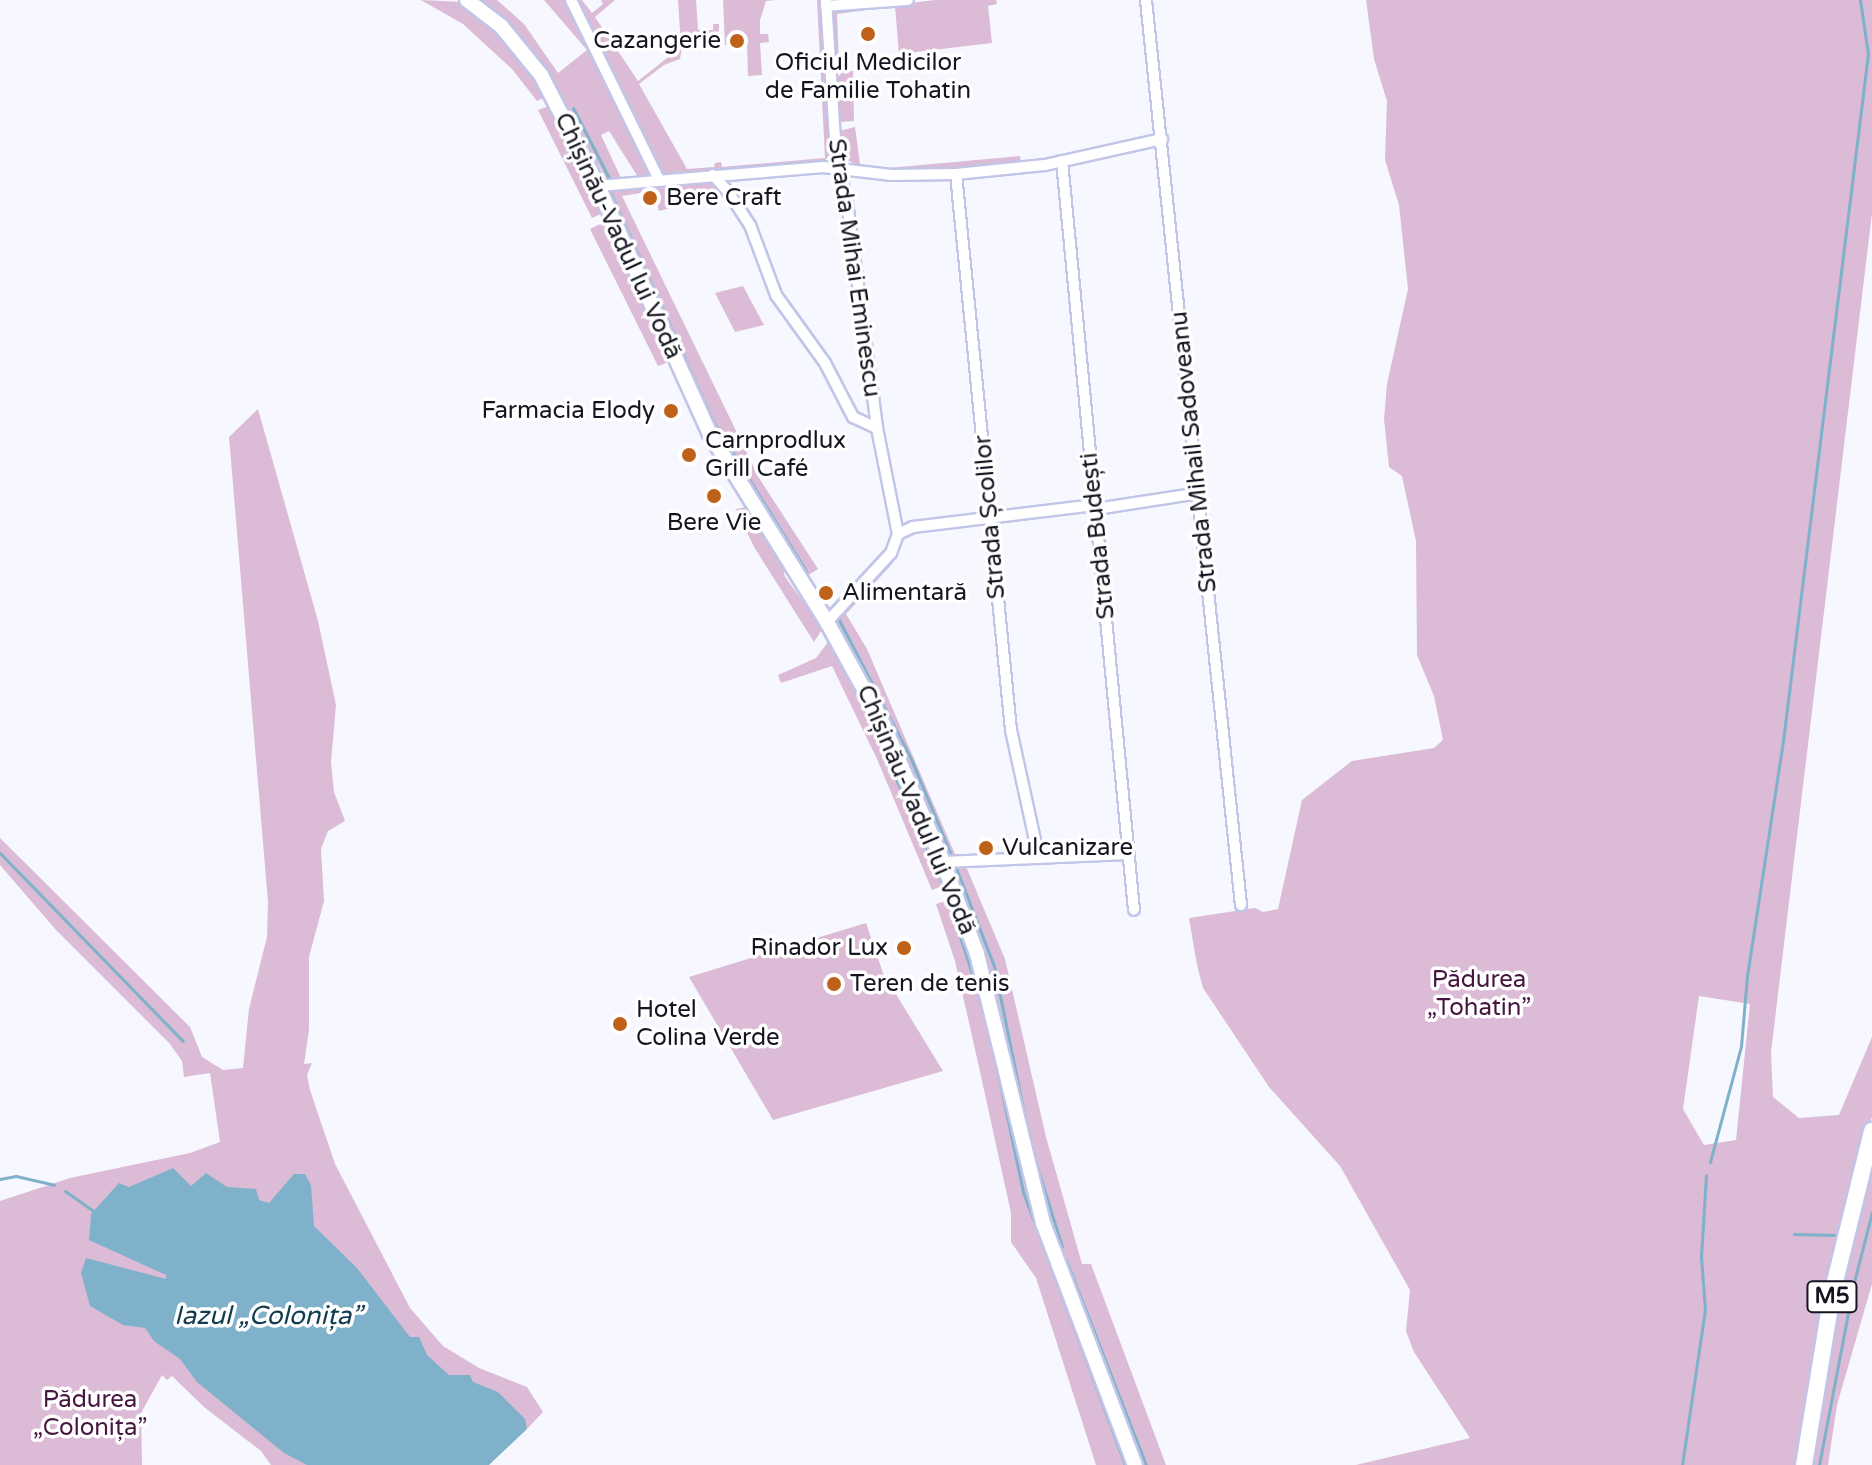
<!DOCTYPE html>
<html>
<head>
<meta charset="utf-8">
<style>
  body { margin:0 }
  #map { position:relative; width:1872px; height:1465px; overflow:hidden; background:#f6f7ff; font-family:"Varela Round",sans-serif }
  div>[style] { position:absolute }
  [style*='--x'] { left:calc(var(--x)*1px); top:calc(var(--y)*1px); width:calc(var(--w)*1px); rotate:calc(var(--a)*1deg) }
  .green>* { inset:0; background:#dbbbd5 }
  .water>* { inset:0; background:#7fb2ca }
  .stream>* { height:3px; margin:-1.5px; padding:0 1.5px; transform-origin:1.5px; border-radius:1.5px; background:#7fb2ca }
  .roads { filter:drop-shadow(2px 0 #c1c5e8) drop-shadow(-2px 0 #c1c5e8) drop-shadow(0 2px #c1c5e8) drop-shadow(0 -2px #c1c5e8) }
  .minor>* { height:10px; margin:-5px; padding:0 5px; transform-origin:5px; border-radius:5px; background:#fff }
  .secondary>* { height:14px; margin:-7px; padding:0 7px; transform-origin:7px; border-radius:7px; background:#fff }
  .trunk>* { height:16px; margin:-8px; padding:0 8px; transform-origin:8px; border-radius:8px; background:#fff }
  .dots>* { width:22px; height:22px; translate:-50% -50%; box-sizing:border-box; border:4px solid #fff; border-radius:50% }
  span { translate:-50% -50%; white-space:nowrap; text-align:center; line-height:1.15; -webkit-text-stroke:7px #fff; paint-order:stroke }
  .shield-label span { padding:2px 6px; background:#fff; border:2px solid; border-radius:6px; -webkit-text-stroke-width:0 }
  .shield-label { font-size:22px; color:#141521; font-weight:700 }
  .poi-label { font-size:24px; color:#141521 }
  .right { translate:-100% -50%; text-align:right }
  .left { translate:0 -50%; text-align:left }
  .street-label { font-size:24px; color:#141521 }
  .park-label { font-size:24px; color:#461640 }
  .water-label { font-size:26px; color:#113d4f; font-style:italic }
</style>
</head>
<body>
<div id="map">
  <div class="green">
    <div style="clip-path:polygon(421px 0,463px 2px,504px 37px,547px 96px,537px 101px,512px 69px,463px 24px)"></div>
    <div style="clip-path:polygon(478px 0,497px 0,524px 24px,558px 73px,587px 50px,544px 0,582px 0,592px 13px,603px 4px,601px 0,615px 0,595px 17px,638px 81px,681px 47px,678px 0,696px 0,698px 30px,713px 30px,713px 24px,719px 24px,719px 31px,682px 47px,680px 59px,664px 65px,639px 84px,687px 169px,714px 167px,715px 163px,721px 162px,722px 167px,825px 158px,817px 0,821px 0,830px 154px,823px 163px,638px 177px,609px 131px,601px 135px,621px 178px,606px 178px,537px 60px)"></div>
    <div style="clip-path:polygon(723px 0,776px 0,766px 1px,760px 20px,760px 34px,768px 34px,769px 42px,760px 43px,762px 75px,748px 76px,747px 43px,725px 45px)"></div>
    <div style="clip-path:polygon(935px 0,996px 0,997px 4px,988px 6px,992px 43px,899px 54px,895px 6px,837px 14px,839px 66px,835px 66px,830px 13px)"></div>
    <div style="clip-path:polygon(evenodd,1366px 0,1872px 0,1872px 213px,1771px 1052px,1773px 1097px,1799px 1118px,1839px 1115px,1872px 1037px,1872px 1117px,1853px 1179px,1799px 1465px,1356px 1465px,1470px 1438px,1414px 1352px,1406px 1331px,1410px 1290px,1340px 1166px,1269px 1087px,1203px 988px,1197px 965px,1189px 918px,1255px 908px,1263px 912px,1278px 909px,1302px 800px,1352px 761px,1434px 748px,1443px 740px,1434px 696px,1417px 655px,1416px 541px,1402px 476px,1389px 467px,1384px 419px,1387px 384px,1408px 289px,1399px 205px,1385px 160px,1387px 101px,1374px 59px,1366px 0,1699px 996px,1750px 1004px,1736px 1140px,1704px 1145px,1683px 1109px,1699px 996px)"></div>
    <div style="clip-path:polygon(853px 71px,854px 121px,840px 122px,836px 78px,843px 72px)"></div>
    <div style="clip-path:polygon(552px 105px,605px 212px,592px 218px,538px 110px)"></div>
    <div style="clip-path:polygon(855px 127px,860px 164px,877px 169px,1020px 156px,1021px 165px,899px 172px,860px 167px,844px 158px,840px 150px,839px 131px)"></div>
    <div style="clip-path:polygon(706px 179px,726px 193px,659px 211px,653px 191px,622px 196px,759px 478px,818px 569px,805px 577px,711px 423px,608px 196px,608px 191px,618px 187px)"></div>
    <div style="clip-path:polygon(608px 220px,671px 361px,658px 366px,590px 229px)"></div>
    <div style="clip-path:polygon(743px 286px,764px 325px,735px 332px,715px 293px)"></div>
    <div style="clip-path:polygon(258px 409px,318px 621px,336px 705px,331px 762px,334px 792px,345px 821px,328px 831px,321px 849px,324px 901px,309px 957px,309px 1030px,304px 1064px,312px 1063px,307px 1075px,310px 1090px,335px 1164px,410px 1308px,443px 1346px,479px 1368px,527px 1387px,543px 1412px,527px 1429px,499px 1404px,346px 1465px,271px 1465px,261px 1451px,204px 1407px,172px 1376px,167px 1380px,162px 1375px,141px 1413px,142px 1465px,0 1465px,0 1201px,70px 1178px,190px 1153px,220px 1142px,210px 1073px,184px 1077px,182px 1061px,170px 1044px,56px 930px,0 865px,0 838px,190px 1027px,202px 1057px,223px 1070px,243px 1068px,249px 1009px,267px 937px,268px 902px,229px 437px)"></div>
    <div style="clip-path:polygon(746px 507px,781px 560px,785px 577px,823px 628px,814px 642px,754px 547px,736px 509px)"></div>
    <div style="clip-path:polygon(890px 561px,892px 564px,846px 614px,867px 649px,957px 859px,947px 856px,905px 756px,836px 627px,841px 615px)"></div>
    <div style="clip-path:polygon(831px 638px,882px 733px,947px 884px,932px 890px,877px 759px,832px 666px,781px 683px,778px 675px,816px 658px)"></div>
    <div style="clip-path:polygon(965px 864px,1005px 959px,1046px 1137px,1082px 1264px,1091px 1264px,1166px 1465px,1139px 1465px,1053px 1238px,1025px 1140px,996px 999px,952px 870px)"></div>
    <div style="clip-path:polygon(953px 899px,973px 958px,999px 1056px,1035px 1216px,1130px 1465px,1096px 1465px,1036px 1278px,1011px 1242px,1011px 1213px,977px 1058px,955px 961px,936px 904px)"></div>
    <div style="clip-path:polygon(866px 923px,883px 973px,943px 1071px,773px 1120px,689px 977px)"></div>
    <div style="clip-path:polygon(1872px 1156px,1872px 1284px,1837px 1405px,1828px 1465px,1811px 1465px,1823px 1366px)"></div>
  </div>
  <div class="water">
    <div style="clip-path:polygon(173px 1168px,191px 1186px,206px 1173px,227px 1187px,256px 1189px,259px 1200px,269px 1203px,294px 1174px,305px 1174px,311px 1185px,314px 1226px,357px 1268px,410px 1337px,419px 1337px,427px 1355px,449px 1375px,470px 1375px,473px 1382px,498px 1392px,525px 1419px,527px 1429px,489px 1465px,307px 1465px,284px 1453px,197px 1382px,180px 1359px,154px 1341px,145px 1328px,123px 1325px,90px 1306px,81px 1273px,86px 1258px,166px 1279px,166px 1275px,89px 1240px,91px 1214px,119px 1183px,129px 1187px)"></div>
  </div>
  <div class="stream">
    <div style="--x:573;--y:108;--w:79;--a:62.8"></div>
    <div style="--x:610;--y:192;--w:253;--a:65.8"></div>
    <div style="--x:714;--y:423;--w:174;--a:58.1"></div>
    <div style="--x:839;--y:620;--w:157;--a:62.6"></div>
    <div style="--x:911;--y:759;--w:104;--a:67.4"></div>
    <div style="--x:859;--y:695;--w:211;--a:66.2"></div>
    <div style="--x:0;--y:853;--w:262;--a:45.8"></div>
    <div style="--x:956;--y:868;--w:105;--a:68.8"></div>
    <div style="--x:994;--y:966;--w:165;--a:78.5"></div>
    <div style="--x:948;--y:900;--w:116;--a:71.9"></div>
    <div style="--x:991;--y:1041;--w:154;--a:78"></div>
    <div style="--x:1023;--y:1192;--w:291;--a:69.5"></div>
    <div style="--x:1034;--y:1157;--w:94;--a:72.7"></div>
    <div style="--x:1710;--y:1162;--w:120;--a:-75"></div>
    <div style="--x:1741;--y:1046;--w:70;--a:-85.1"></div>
    <div style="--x:1747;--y:976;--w:238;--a:-81.3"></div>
    <div style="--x:1783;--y:741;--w:692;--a:-82.95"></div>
    <div style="--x:1868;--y:54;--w:55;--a:-98.4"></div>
    <div style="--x:0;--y:1179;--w:16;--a:-11"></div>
    <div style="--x:16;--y:1176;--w:39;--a:13"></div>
    <div style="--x:65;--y:1191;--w:37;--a:35"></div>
    <div style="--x:1794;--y:1234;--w:42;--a:1.4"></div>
    <div style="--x:1066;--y:1260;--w:220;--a:68.7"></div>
    <div style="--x:1682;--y:1465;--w:157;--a:-81.6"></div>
    <div style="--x:1705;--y:1310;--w:53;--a:-94.3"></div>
    <div style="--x:1701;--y:1257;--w:82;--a:-86.5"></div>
    <div style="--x:1819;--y:1465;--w:182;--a:-79.2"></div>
    <div style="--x:1853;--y:1286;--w:76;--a:-75.6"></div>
  </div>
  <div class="roads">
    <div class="minor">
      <div style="--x:571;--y:0;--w:200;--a:63.9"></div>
      <div style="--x:826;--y:0;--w:155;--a:86.3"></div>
      <div style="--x:836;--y:155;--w:48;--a:76.8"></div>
      <div style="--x:847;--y:202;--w:228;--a:82.4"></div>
      <div style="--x:877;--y:428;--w:108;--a:78.8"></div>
      <div style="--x:898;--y:534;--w:20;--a:110"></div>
      <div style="--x:891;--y:553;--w:94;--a:132.8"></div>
      <div style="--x:1146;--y:0;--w:910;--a:84.01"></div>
      <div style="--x:826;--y:6;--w:82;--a:-4.2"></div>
      <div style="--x:1062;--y:161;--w:752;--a:84.51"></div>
      <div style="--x:956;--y:174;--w:559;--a:84.35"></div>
      <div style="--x:1011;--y:730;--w:131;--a:77.7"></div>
      <div style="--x:713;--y:175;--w:24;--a:48"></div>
      <div style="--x:729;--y:193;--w:38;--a:57"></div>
      <div style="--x:750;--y:225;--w:75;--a:69.6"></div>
      <div style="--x:776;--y:295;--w:84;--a:54.2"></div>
      <div style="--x:825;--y:363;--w:61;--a:62.6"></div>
      <div style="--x:853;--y:417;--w:26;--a:25"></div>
      <div style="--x:598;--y:186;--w:226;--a:-4.8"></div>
      <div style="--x:823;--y:167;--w:69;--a:6.6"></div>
      <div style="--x:892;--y:175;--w:64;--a:-0.9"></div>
      <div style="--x:956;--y:174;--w:89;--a:-5.8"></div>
      <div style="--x:1045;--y:165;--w:120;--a:-12.5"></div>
      <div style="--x:1096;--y:509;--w:104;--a:-8.8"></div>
      <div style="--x:898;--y:534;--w:17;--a:-25"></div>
      <div style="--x:913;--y:527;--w:183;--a:-6.9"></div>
      <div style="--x:943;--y:862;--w:185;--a:-2.5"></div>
    </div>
    <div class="secondary">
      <div style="--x:467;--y:0;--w:43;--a:37.4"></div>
      <div style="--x:501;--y:26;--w:63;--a:50.8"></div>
      <div style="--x:541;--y:75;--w:125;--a:62.8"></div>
      <div style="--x:598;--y:186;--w:272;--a:65.7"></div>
      <div style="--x:710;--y:434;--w:221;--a:58.1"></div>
      <div style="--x:827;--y:622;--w:116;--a:61.2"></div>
      <div style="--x:883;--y:724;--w:150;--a:66.5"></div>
      <div style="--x:943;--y:862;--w:98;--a:69.7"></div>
      <div style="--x:977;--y:954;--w:277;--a:76.2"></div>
      <div style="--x:1043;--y:1223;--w:259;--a:69.2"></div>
    </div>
    <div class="trunk">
      <div style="--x:1804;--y:1465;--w:173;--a:-80.7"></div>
      <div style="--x:1832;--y:1294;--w:168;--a:-76.2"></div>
    </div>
  </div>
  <div class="dots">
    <div style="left:868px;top:34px;background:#c0611a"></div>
    <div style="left:737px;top:41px;background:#c0611a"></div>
    <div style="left:650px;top:198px;background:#c0611a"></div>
    <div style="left:671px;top:411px;background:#c0611a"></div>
    <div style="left:689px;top:455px;background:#c0611a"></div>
    <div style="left:714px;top:496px;background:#c0611a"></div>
    <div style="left:826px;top:593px;background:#c0611a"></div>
    <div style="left:986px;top:848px;background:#c0611a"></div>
    <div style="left:904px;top:948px;background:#c0611a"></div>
    <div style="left:834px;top:984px;background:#c0611a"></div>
    <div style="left:620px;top:1024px;background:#c0611a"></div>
  </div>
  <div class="shield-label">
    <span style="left:1832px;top:1297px">M5</span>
  </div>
  <div class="poi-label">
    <span class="right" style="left:721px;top:41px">Cazangerie</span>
    <span style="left:868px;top:77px">Oficiul Medicilor<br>de Familie Tohatin</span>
    <span class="left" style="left:666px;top:198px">Bere Craft</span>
    <span class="right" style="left:655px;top:411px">Farmacia Elody</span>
    <span class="left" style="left:705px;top:455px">Carnprodlux<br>Grill Café</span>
    <span style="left:714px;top:523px">Bere Vie</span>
    <span class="left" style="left:842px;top:593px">Alimentară</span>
    <span class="left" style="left:1002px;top:848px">Vulcanizare</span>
    <span class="right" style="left:888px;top:948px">Rinador Lux</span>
    <span class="left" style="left:850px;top:984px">Teren de tenis</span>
    <span class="left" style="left:636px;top:1024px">Hotel<br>Colina Verde</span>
  </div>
  <div class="street-label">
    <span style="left:618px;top:236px;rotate:65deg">Chișinău-Vadul lui Vodă</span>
    <span style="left:854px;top:268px;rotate:82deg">Strada Mihai Eminescu</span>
    <span style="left:1194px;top:452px;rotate:-96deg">Strada Mihail Sadoveanu</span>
    <span style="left:990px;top:517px;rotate:-95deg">Strada Școlilor</span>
    <span style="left:1098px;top:536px;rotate:-96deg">Strada Budești</span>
    <span style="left:916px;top:810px;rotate:67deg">Chișinău-Vadul lui Vodă</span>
  </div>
  <div class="park-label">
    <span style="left:1479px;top:994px">Pădurea<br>„Tohatin”</span>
    <span style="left:90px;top:1414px">Pădurea<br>„Colonița”</span>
  </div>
  <div class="water-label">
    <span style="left:268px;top:1316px">Iazul „Colonița”</span>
  </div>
</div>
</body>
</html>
